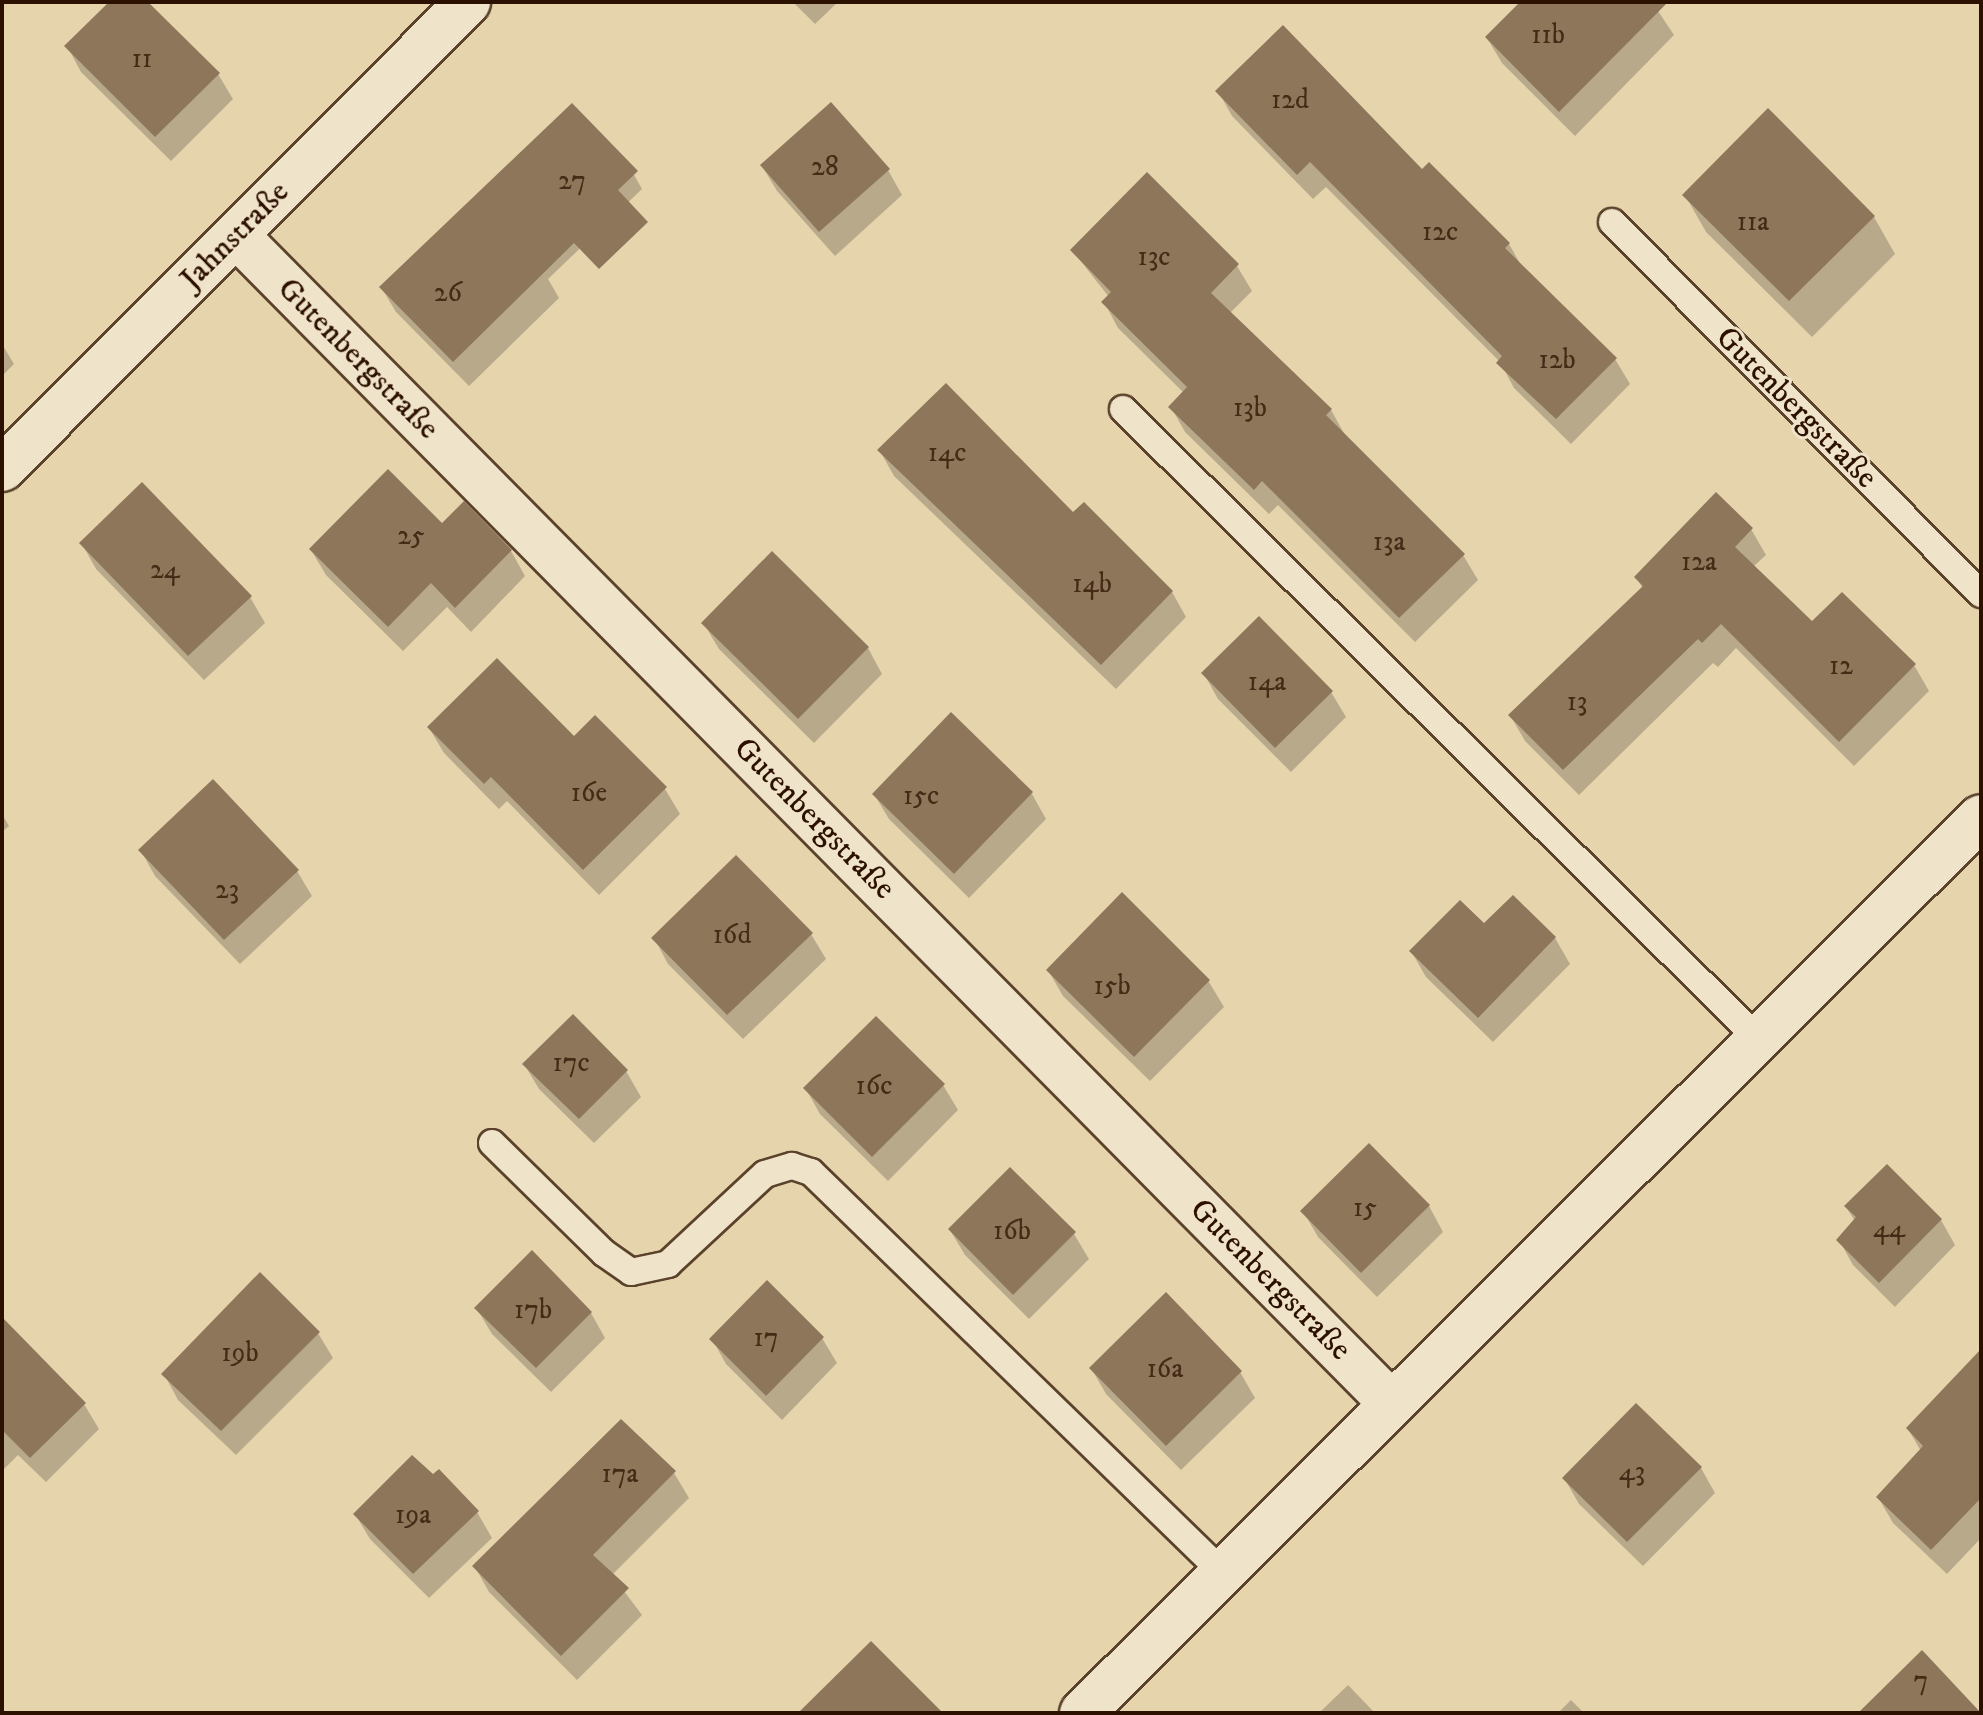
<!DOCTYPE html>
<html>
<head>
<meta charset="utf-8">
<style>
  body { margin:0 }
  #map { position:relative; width:1983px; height:1715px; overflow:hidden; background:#e6d4ad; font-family:"IM FELL DW Pica",serif }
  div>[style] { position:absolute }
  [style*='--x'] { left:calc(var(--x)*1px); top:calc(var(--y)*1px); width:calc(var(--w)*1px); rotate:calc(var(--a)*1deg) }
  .shadow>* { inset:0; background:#0003 }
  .building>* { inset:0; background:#8d765a }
  .roads { filter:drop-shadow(2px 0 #5b422b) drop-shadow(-2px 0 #5b422b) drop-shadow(0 2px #5b422b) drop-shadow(0 -2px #5b422b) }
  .service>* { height:26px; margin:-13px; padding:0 13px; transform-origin:13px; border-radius:13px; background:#efe3ca }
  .minor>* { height:44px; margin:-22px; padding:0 22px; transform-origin:22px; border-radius:22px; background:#efe3ca }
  span { translate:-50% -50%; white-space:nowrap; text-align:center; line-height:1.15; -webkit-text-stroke:6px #efe3ca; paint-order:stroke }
  .number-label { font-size:28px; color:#452a16 }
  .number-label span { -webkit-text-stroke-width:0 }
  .street-label { font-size:32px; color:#2d1100 }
  .frame { position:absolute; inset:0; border:4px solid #2d1100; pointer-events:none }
</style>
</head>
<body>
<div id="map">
  <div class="shadow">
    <div style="clip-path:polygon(111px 2px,145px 2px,218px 74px,233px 99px,171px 161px,81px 72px,67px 46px)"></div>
    <div style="clip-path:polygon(793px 2px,838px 2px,815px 24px)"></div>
    <div style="clip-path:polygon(1523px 2px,1652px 2px,1674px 35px,1575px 136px,1502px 63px,1487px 38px)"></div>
    <div style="clip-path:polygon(1218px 91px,1422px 172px,1509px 244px,1522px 267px,1615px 359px,1630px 384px,1571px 444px,1514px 388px,1500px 362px,1326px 187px,1313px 199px,1232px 116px)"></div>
    <div style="clip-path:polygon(628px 164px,642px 189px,548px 279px,559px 298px,469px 386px,396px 312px,381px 287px)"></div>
    <div style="clip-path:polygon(762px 166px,888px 170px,902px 195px,835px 256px,777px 191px)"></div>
    <div style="clip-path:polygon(1685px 195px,1874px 217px,1895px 254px,1812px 337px,1706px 232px)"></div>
    <div style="clip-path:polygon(1072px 250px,1237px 266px,1252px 291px,1230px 313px,1331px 410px,1345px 435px,1463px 555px,1478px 580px,1415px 642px,1278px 505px,1269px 514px,1185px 432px,1171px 407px,1184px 393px,1118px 328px,1104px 302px,1109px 297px)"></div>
    <div style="clip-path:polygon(2px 344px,14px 364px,2px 376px)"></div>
    <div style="clip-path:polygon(880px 451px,1172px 592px,1186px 617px,1116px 689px,894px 476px)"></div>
    <div style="clip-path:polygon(442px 526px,511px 551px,525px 576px,471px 632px,447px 607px,403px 651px,326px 575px,311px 550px)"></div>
    <div style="clip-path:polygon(1751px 529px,1766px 555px,1753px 567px,1812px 624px,1914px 665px,1929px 691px,1854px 766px,1736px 648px,1718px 667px,1713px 663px,1579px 795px,1525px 741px,1510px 715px,1643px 589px,1636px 577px)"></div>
    <div style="clip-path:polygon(82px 544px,250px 597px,265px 623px,204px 680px,96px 569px)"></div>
    <div style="clip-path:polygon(704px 624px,868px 648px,882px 674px,814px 743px,719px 649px)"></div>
    <div style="clip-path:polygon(1204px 674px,1331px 692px,1346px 717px,1291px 772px,1218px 699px)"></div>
    <div style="clip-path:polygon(951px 715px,1032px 794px,1046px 819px,969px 898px,889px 819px,874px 794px)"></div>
    <div style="clip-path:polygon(429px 728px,574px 738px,665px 789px,680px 814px,599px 895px,507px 801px,499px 809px,444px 753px)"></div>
    <div style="clip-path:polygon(2px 814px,9px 826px,2px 832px)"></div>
    <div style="clip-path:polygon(141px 851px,297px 871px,312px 896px,240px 964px,155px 876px)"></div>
    <div style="clip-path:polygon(1122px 895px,1209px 982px,1224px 1007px,1150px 1081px,1063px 996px,1048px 970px)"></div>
    <div style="clip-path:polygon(1513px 898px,1555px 938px,1570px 964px,1493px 1042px,1426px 977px,1411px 951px,1484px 926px)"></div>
    <div style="clip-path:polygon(811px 934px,826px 959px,743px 1039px,668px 964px,654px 938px)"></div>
    <div style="clip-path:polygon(524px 1064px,626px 1071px,641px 1097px,594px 1143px,539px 1089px)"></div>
    <div style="clip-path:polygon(943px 1085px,958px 1110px,888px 1181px,820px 1114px,806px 1089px)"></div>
    <div style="clip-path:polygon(1429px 1206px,1443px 1232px,1377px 1297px,1318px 1237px,1303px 1211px)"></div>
    <div style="clip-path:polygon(1846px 1207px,1941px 1220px,1955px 1245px,1895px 1307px,1853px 1265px,1839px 1240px,1855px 1221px)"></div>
    <div style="clip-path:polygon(950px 1230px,1074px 1234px,1089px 1259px,1029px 1319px,965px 1255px)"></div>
    <div style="clip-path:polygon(477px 1309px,591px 1313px,605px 1338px,551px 1392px,492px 1334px)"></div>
    <div style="clip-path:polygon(2px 1320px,84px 1404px,99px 1429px,46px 1482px,18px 1455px,2px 1471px)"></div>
    <div style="clip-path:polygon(318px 1333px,333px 1358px,236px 1455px,178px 1400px,164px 1374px)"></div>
    <div style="clip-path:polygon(822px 1338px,837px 1363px,782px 1420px,726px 1364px,712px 1339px)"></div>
    <div style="clip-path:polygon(1091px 1368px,1240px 1372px,1255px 1398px,1181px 1470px,1106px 1394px)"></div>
    <div style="clip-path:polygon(1981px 1398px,1981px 1538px,1947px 1574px,1893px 1523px,1878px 1497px,1921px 1451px,1908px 1429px)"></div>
    <div style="clip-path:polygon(1701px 1468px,1715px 1493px,1643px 1566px,1579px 1504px,1564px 1478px)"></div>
    <div style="clip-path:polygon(674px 1473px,689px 1498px,612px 1575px,642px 1615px,577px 1680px,489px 1592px,475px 1567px)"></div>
    <div style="clip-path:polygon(477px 1512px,492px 1538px,429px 1598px,370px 1539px,355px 1514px)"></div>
    <div style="clip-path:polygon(1348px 1685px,1375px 1713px,1319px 1713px)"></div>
    <div style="clip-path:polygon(1571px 1700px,1584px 1713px,1558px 1713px)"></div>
  </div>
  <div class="building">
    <div style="clip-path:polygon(109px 2px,148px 2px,220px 73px,155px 137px,64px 46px)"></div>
    <div style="clip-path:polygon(1520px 2px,1668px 2px,1559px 112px,1485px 37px)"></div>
    <div style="clip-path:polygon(1283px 25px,1422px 169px,1429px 162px,1510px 243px,1505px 248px,1617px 358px,1556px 419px,1496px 363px,1502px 356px,1310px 162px,1297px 175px,1215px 91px)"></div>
    <div style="clip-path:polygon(831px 102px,890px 169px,819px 232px,760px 165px)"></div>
    <div style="clip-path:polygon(572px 103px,638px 171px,618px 190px,648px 222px,599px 269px,574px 243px,453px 362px,379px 287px)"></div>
    <div style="clip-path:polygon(1768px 108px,1875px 216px,1789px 301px,1682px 195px)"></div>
    <div style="clip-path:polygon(1147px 172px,1239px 264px,1211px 293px,1332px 409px,1326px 415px,1465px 554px,1399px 618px,1262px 481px,1254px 490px,1168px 407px,1187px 387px,1101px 302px,1111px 292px,1070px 250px)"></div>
    <div style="clip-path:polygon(946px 383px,1073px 512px,1084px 502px,1173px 591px,1101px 665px,877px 450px)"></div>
    <div style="clip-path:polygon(388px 469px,442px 523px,464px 501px,512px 550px,455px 608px,431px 583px,388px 627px,309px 549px)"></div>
    <div style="clip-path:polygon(142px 482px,252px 596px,188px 656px,79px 543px)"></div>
    <div style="clip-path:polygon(1716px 492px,1753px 528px,1735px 547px,1812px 621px,1842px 592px,1916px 664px,1839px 742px,1721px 624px,1702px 643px,1698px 639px,1563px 770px,1508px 715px,1643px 586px,1634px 577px)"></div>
    <div style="clip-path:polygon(772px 551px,869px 647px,798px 719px,701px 623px)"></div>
    <div style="clip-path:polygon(1259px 616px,1333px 691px,1275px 748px,1201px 673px)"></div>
    <div style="clip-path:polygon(497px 658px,574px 736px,595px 715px,667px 787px,583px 870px,491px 777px,484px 784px,427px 727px)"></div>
    <div style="clip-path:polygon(951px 712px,1033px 792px,954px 874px,872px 794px)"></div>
    <div style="clip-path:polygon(213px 779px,299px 870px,224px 940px,138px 850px)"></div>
    <div style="clip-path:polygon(736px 855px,813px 933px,727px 1015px,651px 938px)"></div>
    <div style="clip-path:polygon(1122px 892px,1210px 980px,1134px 1057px,1046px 970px)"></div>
    <div style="clip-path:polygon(1513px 895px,1556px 937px,1478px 1018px,1409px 951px,1460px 900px,1484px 923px)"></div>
    <div style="clip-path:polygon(573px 1014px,628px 1070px,579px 1119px,522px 1064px)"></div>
    <div style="clip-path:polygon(876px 1016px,945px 1084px,872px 1157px,803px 1088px)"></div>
    <div style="clip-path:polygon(1369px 1143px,1430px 1205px,1361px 1273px,1300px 1211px)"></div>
    <div style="clip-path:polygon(1887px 1164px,1942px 1219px,1879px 1283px,1836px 1240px,1856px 1217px,1844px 1206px)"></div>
    <div style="clip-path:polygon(1010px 1167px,1076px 1232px,1013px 1295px,948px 1229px)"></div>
    <div style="clip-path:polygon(532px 1250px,592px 1312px,536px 1368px,474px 1308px)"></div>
    <div style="clip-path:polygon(260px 1272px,320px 1332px,221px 1431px,161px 1374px)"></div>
    <div style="clip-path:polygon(767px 1280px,824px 1337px,766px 1396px,709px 1339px)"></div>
    <div style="clip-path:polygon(1166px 1292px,1242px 1371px,1166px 1446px,1089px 1368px)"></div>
    <div style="clip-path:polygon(2px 1317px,86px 1403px,30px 1458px,2px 1430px)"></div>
    <div style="clip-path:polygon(1981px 1349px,1981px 1498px,1931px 1550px,1876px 1497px,1923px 1446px,1906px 1428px)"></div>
    <div style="clip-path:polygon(1636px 1403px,1702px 1467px,1627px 1542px,1562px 1478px)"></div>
    <div style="clip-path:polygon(621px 1419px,676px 1471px,593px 1555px,629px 1588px,561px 1656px,472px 1566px)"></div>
    <div style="clip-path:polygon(412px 1455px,433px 1474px,439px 1469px,479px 1511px,413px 1574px,353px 1514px)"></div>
    <div style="clip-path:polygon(871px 1641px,943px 1713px,798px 1713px)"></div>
    <div style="clip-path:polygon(1922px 1650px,1981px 1713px,1858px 1713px)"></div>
  </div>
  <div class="roads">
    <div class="service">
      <div style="--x:1612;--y:222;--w:524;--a:45.23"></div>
      <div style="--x:1123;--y:409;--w:897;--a:44.77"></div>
      <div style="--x:492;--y:1143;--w:157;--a:44.5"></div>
      <div style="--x:604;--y:1253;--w:33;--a:35"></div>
      <div style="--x:631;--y:1272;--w:38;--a:-12"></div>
      <div style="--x:668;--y:1264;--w:132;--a:-42.9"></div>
      <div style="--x:765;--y:1174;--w:28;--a:-17"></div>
      <div style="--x:792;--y:1166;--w:20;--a:18"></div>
      <div style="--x:811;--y:1172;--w:574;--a:44.22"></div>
    </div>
    <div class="minor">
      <div style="--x:236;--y:235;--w:1644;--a:45.32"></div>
      <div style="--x:2;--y:469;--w:660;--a:-45.06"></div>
      <div style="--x:1082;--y:1713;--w:1269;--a:-44.9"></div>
    </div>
  </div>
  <div class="number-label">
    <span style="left:1548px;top:35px">11b</span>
    <span style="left:142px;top:59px">11</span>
    <span style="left:1290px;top:100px">12d</span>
    <span style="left:825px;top:167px">28</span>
    <span style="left:572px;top:181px">27</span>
    <span style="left:1753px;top:222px">11a</span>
    <span style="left:1440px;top:232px">12c</span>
    <span style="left:1154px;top:257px">13c</span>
    <span style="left:448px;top:293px">26</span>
    <span style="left:1557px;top:360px">12b</span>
    <span style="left:1250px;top:408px">13b</span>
    <span style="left:947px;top:453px">14c</span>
    <span style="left:411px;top:536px">25</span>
    <span style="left:1389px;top:542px">13a</span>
    <span style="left:1699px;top:562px">12a</span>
    <span style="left:165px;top:570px">24</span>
    <span style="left:1092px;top:584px">14b</span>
    <span style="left:1841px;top:666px">12</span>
    <span style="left:1267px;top:682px">14a</span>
    <span style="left:1577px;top:702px">13</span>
    <span style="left:589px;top:793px">16e</span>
    <span style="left:921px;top:796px">15c</span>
    <span style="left:227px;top:890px">23</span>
    <span style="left:732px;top:935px">16d</span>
    <span style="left:1112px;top:986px">15b</span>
    <span style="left:571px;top:1063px">17c</span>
    <span style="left:874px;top:1086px">16c</span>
    <span style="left:1365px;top:1208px">15</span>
    <span style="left:1889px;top:1229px">44</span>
    <span style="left:1012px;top:1231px">16b</span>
    <span style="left:533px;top:1310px">17b</span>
    <span style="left:766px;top:1338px">17</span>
    <span style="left:240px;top:1353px">19b</span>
    <span style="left:1165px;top:1369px">16a</span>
    <span style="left:1632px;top:1472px">43</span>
    <span style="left:620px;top:1474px">17a</span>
    <span style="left:413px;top:1515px">19a</span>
    <span style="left:1921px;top:1681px">7</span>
  </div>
  <div class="street-label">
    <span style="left:235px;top:236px;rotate:-45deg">Jahnstraße</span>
    <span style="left:358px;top:359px;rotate:45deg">Gutenbergstraße</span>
    <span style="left:1796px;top:408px;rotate:45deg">Gutenbergstraße</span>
    <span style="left:814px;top:819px;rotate:45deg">Gutenbergstraße</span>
    <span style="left:1270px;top:1280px;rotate:45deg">Gutenbergstraße</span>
  </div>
  <div class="frame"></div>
</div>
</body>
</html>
